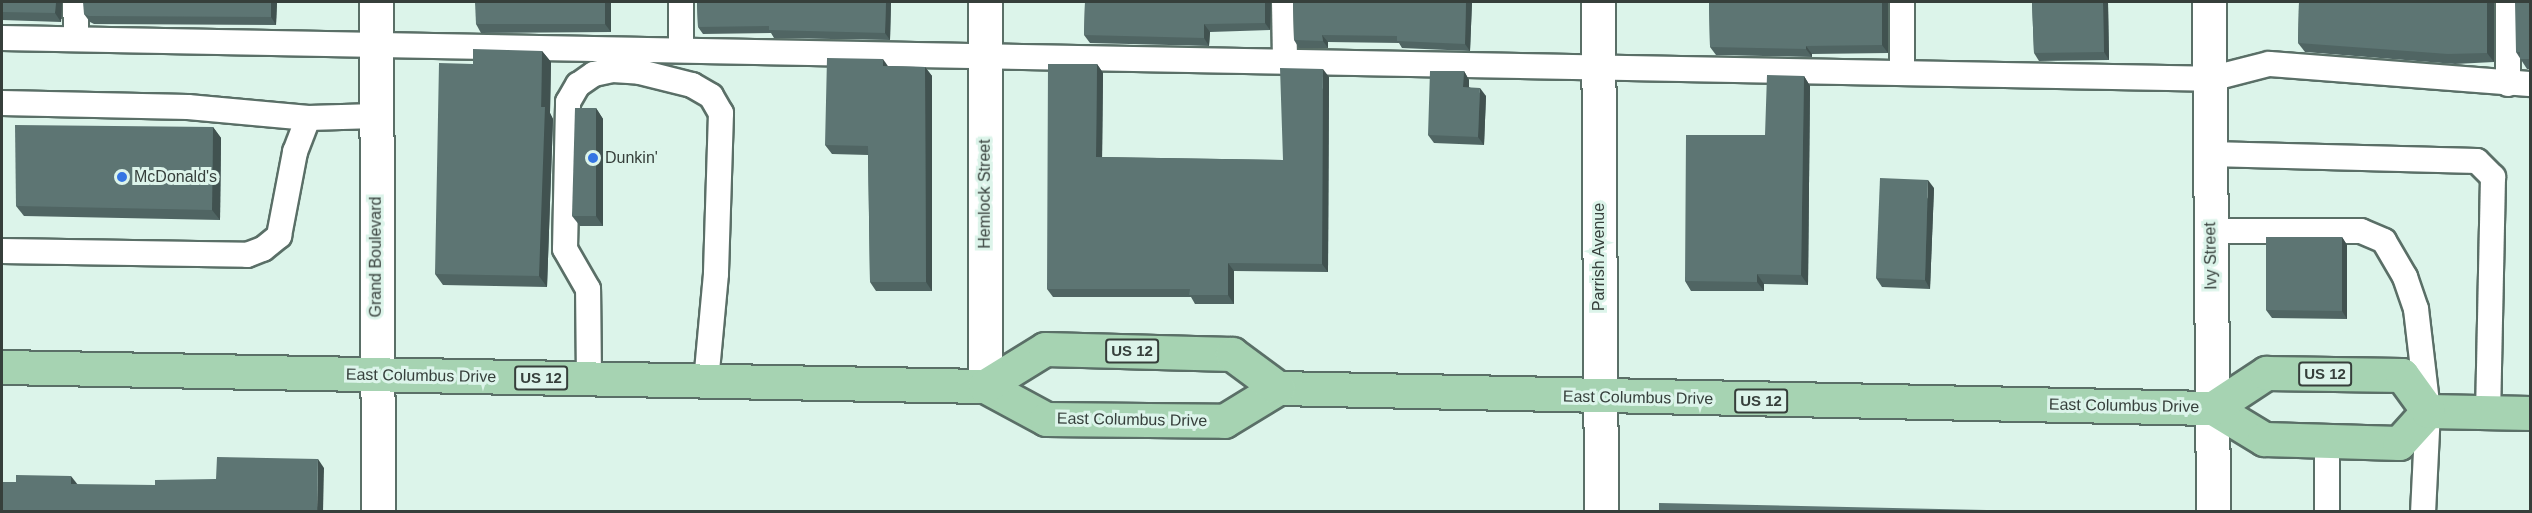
<!DOCTYPE html>
<html>
<head>
<meta charset="utf-8">
<style>
  body { margin:0 }
  #map { position:relative; width:2532px; height:513px; overflow:hidden; background:#dcf4ea; font-family:Helvetica,sans-serif }
  div>[style] { position:absolute }
  [style*='--x'] { left:calc(var(--x)*1px); top:calc(var(--y)*1px); width:calc(var(--w)*1px); rotate:calc(var(--a)*1deg) }
  .roads { filter:drop-shadow(2px 0 #5a6f67) drop-shadow(-2px 0 #5a6f67) drop-shadow(0 2px #5a6f67) drop-shadow(0 -2px #5a6f67) }
  .lane>* { height:24px; margin:-12px; padding:0 12px; transform-origin:12px; border-radius:12px; background:#fff }
  .street>* { height:33px; margin:-16.5px; padding:0 16.5px; transform-origin:16.5px; border-radius:16.5px; background:#fff }
  .primary>* { height:33px; margin:-16.5px; padding:0 16.5px; transform-origin:16.5px; border-radius:16.5px; background:#a6d3b2 }
  .wall>* { inset:0; background:#506563 }
  .shaded-wall>* { inset:0; background:#415250 }
  .building>* { inset:0; background:#5d7573 }
  .dots>* { width:16px; height:16px; translate:-50% -50%; box-sizing:border-box; border:3px solid #dcf4ea; border-radius:50% }
  span { translate:-50% -50%; white-space:nowrap; text-align:center; line-height:1.15; -webkit-text-stroke:6px #dcf4ea; paint-order:stroke }
  .shield-label span { padding:2px 4px; background:#dcf4ea; border:2px solid; border-radius:4px; -webkit-text-stroke-width:0 }
  .shield-label { font-size:15px; color:#363f3b; font-weight:700 }
  .poi-label { font-size:16px; color:#363f3b }
  .left { translate:0 -50%; text-align:left }
  .street-label { font-size:16px; color:#363f3b }
  .frame { position:absolute; inset:0; border:3px solid #363f3b; pointer-events:none }
</style>
</head>
<body>
<div id="map">
  <div class="roads">
    <div class="lane">
      <div style="--x:75;--y:2;--w:37;--a:88"></div>
      <div style="--x:681;--y:2;--w:48;--a:90"></div>
      <div style="--x:1284;--y:2;--w:60;--a:89"></div>
      <div style="--x:1902;--y:2;--w:71;--a:90"></div>
      <div style="--x:2508;--y:2;--w:82;--a:90"></div>
      <div style="--x:2;--y:38;--w:2208;--a:1.06"></div>
      <div style="--x:2210;--y:79;--w:61;--a:-14.3"></div>
      <div style="--x:2269;--y:64;--w:262;--a:4.4"></div>
      <div style="--x:2;--y:103;--w:186;--a:1.2"></div>
      <div style="--x:188;--y:107;--w:121;--a:5.2"></div>
      <div style="--x:308;--y:118;--w:68;--a:-1.7"></div>
      <div style="--x:2210;--y:154;--w:267;--a:1.5"></div>
      <div style="--x:2477;--y:161;--w:23;--a:45"></div>
      <div style="--x:2493;--y:177;--w:235;--a:91.2"></div>
      <div style="--x:2211;--y:231;--w:150;--a:0"></div>
      <div style="--x:2361;--y:231;--w:25;--a:23"></div>
      <div style="--x:2384;--y:241;--w:42;--a:59.7"></div>
      <div style="--x:2405;--y:277;--w:34;--a:71"></div>
      <div style="--x:2416;--y:309;--w:103;--a:83.3"></div>
      <div style="--x:2428;--y:411;--w:101;--a:92.8"></div>
      <div style="--x:2;--y:251;--w:245;--a:0.9"></div>
      <div style="--x:247;--y:255;--w:17;--a:-21"></div>
      <div style="--x:263;--y:249;--w:21;--a:-39"></div>
      <div style="--x:279;--y:236;--w:86;--a:-79.2"></div>
      <div style="--x:295;--y:152;--w:36;--a:-69"></div>
      <div style="--x:589;--y:379;--w:90;--a:-90.6"></div>
      <div style="--x:588;--y:289;--w:46;--a:-119.9"></div>
      <div style="--x:565;--y:249;--w:147;--a:-88.8"></div>
      <div style="--x:568;--y:102;--w:20;--a:-60"></div>
      <div style="--x:578;--y:85;--w:19;--a:-35"></div>
      <div style="--x:594;--y:74;--w:19;--a:-12"></div>
      <div style="--x:613;--y:70;--w:27;--a:4"></div>
      <div style="--x:640;--y:72;--w:54;--a:14"></div>
      <div style="--x:692;--y:85;--w:22;--a:30"></div>
      <div style="--x:711;--y:96;--w:20;--a:60"></div>
      <div style="--x:721;--y:113;--w:161;--a:91.8"></div>
      <div style="--x:716;--y:274;--w:107;--a:95.3"></div>
      <div style="--x:2327;--y:440;--w:72;--a:90"></div>
    </div>
    <div class="street">
      <div style="--x:376;--y:2;--w:510;--a:89.78"></div>
      <div style="--x:985;--y:2;--w:384;--a:90"></div>
      <div style="--x:1598;--y:2;--w:510;--a:89.66"></div>
      <div style="--x:2209;--y:2;--w:510;--a:89.55"></div>
    </div>
    <div class="primary">
      <div style="--x:2;--y:367;--w:983;--a:1.11"></div>
      <div style="--x:985;--y:386;--w:69;--a:28.4"></div>
      <div style="--x:1046;--y:419;--w:178;--a:0.6"></div>
      <div style="--x:1224;--y:421;--w:63;--a:-31.4"></div>
      <div style="--x:1278;--y:388;--w:935;--a:1.23"></div>
      <div style="--x:2213;--y:408;--w:60;--a:31.3"></div>
      <div style="--x:2264;--y:439;--w:135;--a:1.7"></div>
      <div style="--x:2399;--y:443;--w:43;--a:-47.8"></div>
      <div style="--x:2428;--y:411;--w:102;--a:1.1"></div>
      <div style="--x:985;--y:386;--w:70;--a:-31.7"></div>
      <div style="--x:1045;--y:349;--w:187;--a:1.5"></div>
      <div style="--x:1232;--y:354;--w:57;--a:36.5"></div>
      <div style="--x:2213;--y:408;--w:64;--a:-33.4"></div>
      <div style="--x:2266;--y:373;--w:136;--a:0.8"></div>
      <div style="--x:2402;--y:375;--w:44;--a:54.2"></div>
    </div>
  </div>
  <div class="wall">
    <div style="clip-path:polygon(2px 2px,62px 2px,61px 22px,2px 20px)"></div>
    <div style="clip-path:polygon(277px 2px,276px 25px,94px 24px,90px 22px,84px 14px)"></div>
    <div style="clip-path:polygon(611px 2px,611px 32px,481px 33px,476px 24px)"></div>
    <div style="clip-path:polygon(697px 2px,891px 2px,890px 40px,774px 38px,771px 33px,703px 34px,698px 27px)"></div>
    <div style="clip-path:polygon(1085px 2px,1271px 2px,1270px 30px,1210px 32px,1209px 46px,1090px 43px,1084px 35px)"></div>
    <div style="clip-path:polygon(1293px 2px,1472px 2px,1470px 51px,1402px 48px,1399px 43px,1328px 42px,1328px 48px,1299px 48px,1294px 40px)"></div>
    <div style="clip-path:polygon(1709px 2px,1888px 2px,1888px 53px,1812px 54px,1812px 57px,1716px 55px,1710px 47px)"></div>
    <div style="clip-path:polygon(1963px 2px,2108px 2px,2109px 60px,2039px 61px,2034px 53px,2032px 3px)"></div>
    <div style="clip-path:polygon(2299px 2px,2494px 2px,2494px 62px,2455px 64px,2305px 52px,2298px 43px)"></div>
    <div style="clip-path:polygon(2530px 2px,2530px 69px,2527px 69px,2516px 52px)"></div>
    <div style="clip-path:polygon(542px 51px,551px 62px,550px 113px,553px 119px,547px 287px,443px 285px,435px 274px,473px 64px)"></div>
    <div style="clip-path:polygon(1097px 64px,1103px 73px,1102px 157px,1283px 160px,1329px 77px,1328px 272px,1234px 271px,1234px 304px,1195px 304px,1191px 297px,1053px 297px,1047px 289px)"></div>
    <div style="clip-path:polygon(888px 66px,925px 67px,932px 76px,932px 291px,876px 291px,870px 282px,868px 155px,832px 154px,825px 145px)"></div>
    <div style="clip-path:polygon(1464px 71px,1469px 80px,1469px 87px,1486px 96px,1484px 145px,1434px 143px,1428px 135px)"></div>
    <div style="clip-path:polygon(1804px 76px,1810px 86px,1808px 285px,1764px 284px,1764px 291px,1691px 291px,1685px 281px)"></div>
    <div style="clip-path:polygon(596px 108px,603px 119px,603px 226px,580px 226px,572px 216px)"></div>
    <div style="clip-path:polygon(213px 127px,221px 138px,220px 220px,24px 216px,16px 206px)"></div>
    <div style="clip-path:polygon(1934px 188px,1930px 289px,1882px 287px,1876px 278px)"></div>
    <div style="clip-path:polygon(2342px 237px,2347px 245px,2347px 319px,2272px 318px,2266px 310px)"></div>
  </div>
  <div class="shaded-wall">
    <div style="clip-path:polygon(56px 2px,62px 2px,61px 22px,55px 13px)"></div>
    <div style="clip-path:polygon(271px 2px,277px 2px,276px 25px,271px 17px)"></div>
    <div style="clip-path:polygon(605px 2px,611px 2px,611px 32px,605px 24px)"></div>
    <div style="clip-path:polygon(886px 2px,891px 2px,890px 40px,885px 33px)"></div>
    <div style="clip-path:polygon(1265px 2px,1271px 2px,1270px 30px,1265px 23px)"></div>
    <div style="clip-path:polygon(1466px 2px,1472px 2px,1470px 51px,1465px 44px)"></div>
    <div style="clip-path:polygon(1882px 2px,1888px 2px,1888px 53px,1882px 45px)"></div>
    <div style="clip-path:polygon(2103px 2px,2108px 2px,2109px 60px,2104px 52px)"></div>
    <div style="clip-path:polygon(2487px 2px,2494px 2px,2494px 62px,2487px 53px)"></div>
    <div style="clip-path:polygon(1204px 24px,1210px 32px,1209px 46px,1204px 38px)"></div>
    <div style="clip-path:polygon(1322px 35px,1328px 42px,1328px 48px,1323px 41px)"></div>
    <div style="clip-path:polygon(1806px 46px,1812px 54px,1812px 57px,1806px 49px)"></div>
    <div style="clip-path:polygon(542px 51px,551px 62px,550px 113px,553px 119px,547px 287px,539px 276px)"></div>
    <div style="clip-path:polygon(883px 59px,890px 69px,883px 66px)"></div>
    <div style="clip-path:polygon(1097px 64px,1103px 73px,1102px 165px,1096px 157px)"></div>
    <div style="clip-path:polygon(925px 67px,932px 76px,932px 291px,926px 282px)"></div>
    <div style="clip-path:polygon(1323px 69px,1329px 77px,1328px 272px,1322px 264px)"></div>
    <div style="clip-path:polygon(1464px 71px,1469px 80px,1469px 95px,1463px 87px)"></div>
    <div style="clip-path:polygon(1804px 76px,1810px 86px,1808px 285px,1801px 275px)"></div>
    <div style="clip-path:polygon(1480px 88px,1486px 96px,1484px 145px,1478px 137px)"></div>
    <div style="clip-path:polygon(596px 108px,603px 119px,603px 226px,596px 216px)"></div>
    <div style="clip-path:polygon(213px 127px,221px 138px,220px 220px,212px 210px)"></div>
    <div style="clip-path:polygon(1928px 180px,1934px 188px,1930px 289px,1925px 280px)"></div>
    <div style="clip-path:polygon(2342px 237px,2347px 245px,2347px 319px,2342px 311px)"></div>
    <div style="clip-path:polygon(1228px 263px,1234px 271px,1234px 304px,1228px 295px)"></div>
    <div style="clip-path:polygon(1757px 274px,1764px 284px,1764px 291px,1757px 282px)"></div>
    <div style="clip-path:polygon(318px 459px,324px 468px,323px 512px,317px 512px)"></div>
    <div style="clip-path:polygon(71px 476px,78px 485px,71px 484px)"></div>
  </div>
  <div class="building">
    <div style="clip-path:polygon(2px 2px,56px 2px,55px 13px,2px 12px)"></div>
    <div style="clip-path:polygon(83px 2px,271px 2px,271px 17px,89px 16px,84px 14px)"></div>
    <div style="clip-path:polygon(475px 2px,605px 2px,605px 24px,476px 24px)"></div>
    <div style="clip-path:polygon(697px 2px,886px 2px,885px 33px,769px 30px,769px 26px,698px 27px)"></div>
    <div style="clip-path:polygon(1085px 2px,1265px 2px,1265px 23px,1204px 24px,1204px 38px,1084px 35px)"></div>
    <div style="clip-path:polygon(1293px 2px,1466px 2px,1465px 44px,1397px 41px,1397px 36px,1322px 35px,1323px 41px,1294px 40px)"></div>
    <div style="clip-path:polygon(1709px 2px,1882px 2px,1882px 45px,1806px 46px,1806px 49px,1710px 47px)"></div>
    <div style="clip-path:polygon(2032px 2px,2103px 2px,2104px 52px,2034px 53px)"></div>
    <div style="clip-path:polygon(2299px 2px,2487px 2px,2487px 53px,2448px 54px,2298px 43px)"></div>
    <div style="clip-path:polygon(2515px 2px,2530px 2px,2530px 59px,2520px 59px,2520px 52px,2516px 52px)"></div>
    <div style="clip-path:polygon(473px 49px,542px 51px,541px 107px,545px 107px,539px 276px,435px 274px,439px 63px,473px 64px)"></div>
    <div style="clip-path:polygon(827px 58px,883px 59px,883px 66px,925px 67px,926px 282px,870px 282px,868px 146px,825px 145px)"></div>
    <div style="clip-path:polygon(1048px 64px,1097px 64px,1096px 157px,1283px 160px,1280px 68px,1323px 69px,1322px 264px,1228px 263px,1228px 295px,1189px 295px,1190px 289px,1047px 289px)"></div>
    <div style="clip-path:polygon(1430px 71px,1464px 71px,1463px 87px,1480px 88px,1478px 137px,1428px 135px)"></div>
    <div style="clip-path:polygon(1767px 75px,1804px 76px,1801px 275px,1757px 274px,1757px 282px,1685px 281px,1686px 135px,1765px 135px)"></div>
    <div style="clip-path:polygon(575px 108px,596px 108px,596px 216px,572px 216px)"></div>
    <div style="clip-path:polygon(15px 125px,213px 127px,212px 210px,16px 206px)"></div>
    <div style="clip-path:polygon(1880px 178px,1928px 180px,1925px 280px,1876px 278px)"></div>
    <div style="clip-path:polygon(2266px 237px,2342px 237px,2342px 311px,2266px 310px)"></div>
    <div style="clip-path:polygon(217px 457px,318px 459px,317px 512px,2px 512px,2px 482px,16px 482px,16px 475px,71px 476px,71px 484px,155px 485px,155px 480px,216px 479px)"></div>
    <div style="clip-path:polygon(1659px 503px,2078px 512px,1659px 512px)"></div>
  </div>
  <div class="dots">
    <div style="left:593px;top:158px;background:#3575e3"></div>
    <div style="left:122px;top:177px;background:#3575e3"></div>
  </div>
  <div class="shield-label">
    <span style="left:1132px;top:351px">US 12</span>
    <span style="left:2325px;top:374px">US 12</span>
    <span style="left:541px;top:378px">US 12</span>
    <span style="left:1761px;top:401px">US 12</span>
  </div>
  <div class="poi-label">
    <span class="left" style="left:605px;top:158px">Dunkin'</span>
    <span class="left" style="left:134px;top:177px">McDonald's</span>
  </div>
  <div class="street-label">
    <span style="left:985px;top:194px;rotate:-90deg">Hemlock Street</span>
    <span style="left:2211px;top:256px;rotate:-91deg">Ivy Street</span>
    <span style="left:376px;top:257px;rotate:-90deg">Grand Boulevard</span>
    <span style="left:1599px;top:257px;rotate:-90deg">Parrish Avenue</span>
    <span style="left:421px;top:376px;rotate:1deg">East Columbus Drive</span>
    <span style="left:1638px;top:398px;rotate:1deg">East Columbus Drive</span>
    <span style="left:2124px;top:406px;rotate:1deg">East Columbus Drive</span>
    <span style="left:1132px;top:420px;rotate:1deg">East Columbus Drive</span>
  </div>
  <div class="frame"></div>
</div>
</body>
</html>
